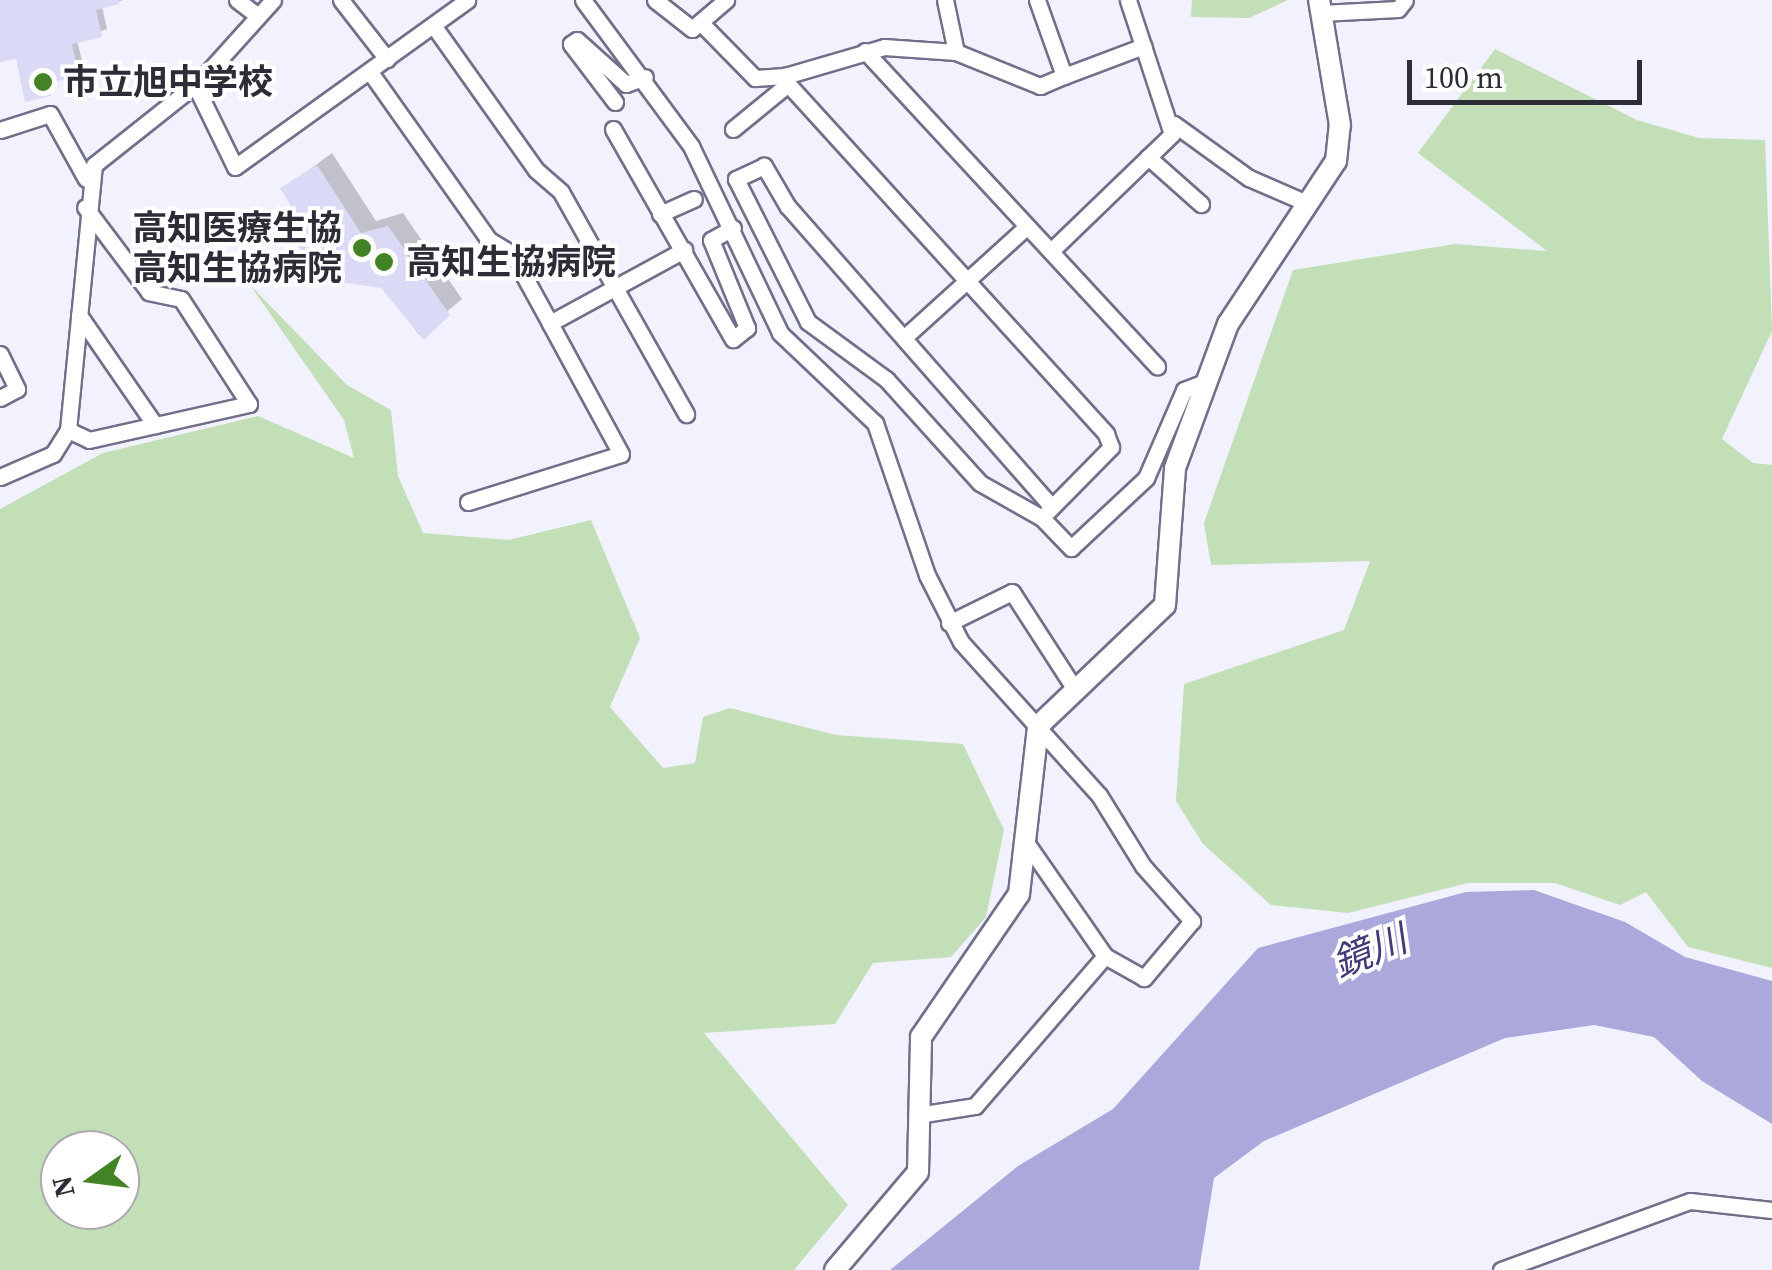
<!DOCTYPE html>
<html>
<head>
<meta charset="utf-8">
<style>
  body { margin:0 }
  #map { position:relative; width:1772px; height:1270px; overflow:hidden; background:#f2f2fe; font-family:"Source Serif 4","Noto Sans JP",serif }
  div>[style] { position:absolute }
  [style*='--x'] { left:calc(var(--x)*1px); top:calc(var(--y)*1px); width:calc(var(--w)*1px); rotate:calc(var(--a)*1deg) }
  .green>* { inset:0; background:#c2dfb8 }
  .water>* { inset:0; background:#aba9db }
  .shadow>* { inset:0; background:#0003 }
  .building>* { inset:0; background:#dad9f6 }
  .roads { filter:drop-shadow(2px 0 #71708a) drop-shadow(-2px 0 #71708a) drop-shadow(0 2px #71708a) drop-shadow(0 -2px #71708a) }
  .minor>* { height:15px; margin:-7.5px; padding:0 7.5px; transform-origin:7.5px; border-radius:7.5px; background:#fff }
  .major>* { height:20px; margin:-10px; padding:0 10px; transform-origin:10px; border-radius:10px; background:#fff }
  .dots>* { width:28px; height:28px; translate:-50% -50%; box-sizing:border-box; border:5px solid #fff; border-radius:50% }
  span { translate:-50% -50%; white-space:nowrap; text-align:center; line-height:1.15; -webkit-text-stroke:8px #fff; paint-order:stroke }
  .poi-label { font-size:35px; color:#2d2d38; font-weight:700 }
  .left { translate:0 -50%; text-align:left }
  .right { translate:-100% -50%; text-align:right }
  .water-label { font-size:38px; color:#413a77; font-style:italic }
  .north { position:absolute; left:40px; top:1130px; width:100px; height:100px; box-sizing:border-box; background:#fff; border:2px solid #ababaf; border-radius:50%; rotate:256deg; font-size:28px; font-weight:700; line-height:40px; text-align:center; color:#2d2d38 }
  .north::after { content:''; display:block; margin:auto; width:35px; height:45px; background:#428425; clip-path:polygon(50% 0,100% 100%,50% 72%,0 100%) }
  .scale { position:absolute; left:1407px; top:60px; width:235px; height:45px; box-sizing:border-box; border:5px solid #2d2d38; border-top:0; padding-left:12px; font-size:30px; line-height:35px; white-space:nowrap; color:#2d2d38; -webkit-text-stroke:8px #fff; paint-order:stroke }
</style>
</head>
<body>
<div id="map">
  <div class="green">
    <div style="clip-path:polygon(1192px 0,1288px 0,1249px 18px,1191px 17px)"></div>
    <div style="clip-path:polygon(1495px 49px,1637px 120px,1699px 138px,1765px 140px,1772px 331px,1722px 439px,1753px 463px,1772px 465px,1772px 968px,1688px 947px,1646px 892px,1620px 905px,1555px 883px,1468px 883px,1348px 913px,1271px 905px,1203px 844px,1176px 801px,1184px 684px,1344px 630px,1370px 561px,1211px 565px,1204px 523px,1293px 270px,1455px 244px,1547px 251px,1418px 153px)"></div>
    <div style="clip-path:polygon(evenodd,250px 285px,347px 385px,391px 410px,398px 476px,423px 533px,509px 540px,591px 520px,640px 638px,610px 707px,663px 768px,695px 763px,703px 717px,730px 708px,836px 735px,963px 744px,1004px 830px,986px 917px,951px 957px,873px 963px,835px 1024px,704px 1033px,848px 1205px,794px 1270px,0 1270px,0 509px,103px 453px,258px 416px,354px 458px,344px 420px,250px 285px,60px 1150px,120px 1150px,120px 1210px,60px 1210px,60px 1150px)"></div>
  </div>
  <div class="water">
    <div style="clip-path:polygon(1534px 890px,1625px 922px,1685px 957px,1772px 981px,1772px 1124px,1702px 1081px,1654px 1037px,1594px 1025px,1505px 1038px,1264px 1141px,1214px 1178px,1199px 1270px,890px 1270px,1018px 1166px,1113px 1109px,1258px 948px,1466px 892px)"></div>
  </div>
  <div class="shadow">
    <div style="clip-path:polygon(0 0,124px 0,102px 6px,107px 29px,77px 40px,84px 69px,53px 79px,49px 94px,18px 56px,0 60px)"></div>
    <div style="clip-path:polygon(332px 153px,376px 221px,403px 213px,462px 299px,419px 335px,383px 285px,283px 189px)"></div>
  </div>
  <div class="building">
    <div style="clip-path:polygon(0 0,119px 0,119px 4px,96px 10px,102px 37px,72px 44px,79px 77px,48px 83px,51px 96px,25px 102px,16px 59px,0 62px)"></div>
    <div style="clip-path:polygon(317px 165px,361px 233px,388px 226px,450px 315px,424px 340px,381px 288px,341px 282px,316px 243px,303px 253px,286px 228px,298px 218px,280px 188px)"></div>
  </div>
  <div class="roads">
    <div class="minor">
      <div style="--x:237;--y:0;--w:26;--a:37"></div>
      <div style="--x:341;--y:0;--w:75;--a:52.1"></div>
      <div style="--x:583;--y:0;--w:182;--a:53.5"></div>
      <div style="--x:691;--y:146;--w:207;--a:64.5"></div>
      <div style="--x:780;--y:333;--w:131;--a:43.5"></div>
      <div style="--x:875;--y:423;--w:161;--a:71.1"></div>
      <div style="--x:927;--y:575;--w:75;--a:63.1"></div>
      <div style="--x:961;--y:642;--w:206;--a:48"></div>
      <div style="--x:1099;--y:795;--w:84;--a:58.2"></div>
      <div style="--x:1143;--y:866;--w:74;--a:48.3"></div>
      <div style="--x:1192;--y:921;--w:75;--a:130.1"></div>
      <div style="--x:1144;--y:978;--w:45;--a:-150.6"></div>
      <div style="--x:655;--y:0;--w:47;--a:38.1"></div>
      <div style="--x:692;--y:29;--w:45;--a:-40.5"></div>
      <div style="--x:1037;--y:0;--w:81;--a:70.4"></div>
      <div style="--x:1064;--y:76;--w:85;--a:-20.6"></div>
      <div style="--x:1321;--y:13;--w:77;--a:-3"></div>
      <div style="--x:1398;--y:9;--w:11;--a:-52"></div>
      <div style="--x:702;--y:24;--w:76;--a:45.5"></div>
      <div style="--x:755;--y:78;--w:30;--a:-4"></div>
      <div style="--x:433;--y:25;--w:178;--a:54.6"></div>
      <div style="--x:536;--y:170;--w:33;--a:41"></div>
      <div style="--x:561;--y:192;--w:255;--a:60.6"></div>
      <div style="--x:865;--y:51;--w:430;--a:47.2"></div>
      <div style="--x:956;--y:52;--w:91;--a:22"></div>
      <div style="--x:1040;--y:86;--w:26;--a:-23"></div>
      <div style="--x:370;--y:72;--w:206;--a:54.7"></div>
      <div style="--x:489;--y:240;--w:27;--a:31"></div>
      <div style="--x:512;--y:254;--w:79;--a:61.2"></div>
      <div style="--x:788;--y:84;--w:473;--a:47.7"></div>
      <div style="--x:1106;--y:434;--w:14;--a:69"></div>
      <div style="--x:1111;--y:447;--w:90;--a:134.5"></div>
      <div style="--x:195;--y:85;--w:91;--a:64"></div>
      <div style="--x:235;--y:167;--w:286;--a:-35.7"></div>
      <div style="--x:615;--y:102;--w:73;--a:-127.2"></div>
      <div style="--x:571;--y:44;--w:7;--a:-34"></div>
      <div style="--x:577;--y:40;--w:66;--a:41.9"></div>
      <div style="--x:626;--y:84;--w:20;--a:-20"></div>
      <div style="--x:1174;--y:124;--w:92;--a:35.8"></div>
      <div style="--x:1249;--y:178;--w:65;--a:23.4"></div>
      <div style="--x:613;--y:129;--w:242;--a:60.3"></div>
      <div style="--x:733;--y:339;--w:18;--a:-38"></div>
      <div style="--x:747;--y:328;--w:95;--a:-112.2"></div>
      <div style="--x:711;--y:240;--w:25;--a:-29"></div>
      <div style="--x:733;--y:129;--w:71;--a:-39.3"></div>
      <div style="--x:788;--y:84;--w:9;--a:-111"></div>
      <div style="--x:785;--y:76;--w:103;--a:-16.3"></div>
      <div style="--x:884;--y:47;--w:72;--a:4"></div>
      <div style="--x:956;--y:52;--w:53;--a:-101.9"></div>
      <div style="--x:0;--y:130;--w:52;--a:-17.7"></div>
      <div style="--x:50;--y:114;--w:74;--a:61"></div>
      <div style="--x:1148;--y:157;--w:71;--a:41.6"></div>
      <div style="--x:660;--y:214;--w:37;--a:-24"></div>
      <div style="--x:1051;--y:251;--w:168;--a:-44"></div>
      <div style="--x:1172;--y:134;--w:141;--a:-108.2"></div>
      <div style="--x:79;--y:315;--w:134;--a:55.4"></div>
      <div style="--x:907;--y:335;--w:162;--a:-42.2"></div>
      <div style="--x:0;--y:354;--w:39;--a:64"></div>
      <div style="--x:17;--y:389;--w:19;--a:152"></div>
      <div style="--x:68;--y:430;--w:23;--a:25"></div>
      <div style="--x:89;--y:440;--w:164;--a:-12.7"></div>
      <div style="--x:249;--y:404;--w:125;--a:-122.9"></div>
      <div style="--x:181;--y:299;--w:33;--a:-168"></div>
      <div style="--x:149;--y:292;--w:106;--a:-127"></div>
      <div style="--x:0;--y:477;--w:58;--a:-23.5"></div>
      <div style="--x:53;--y:454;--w:28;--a:-58"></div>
      <div style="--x:68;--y:430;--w:266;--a:-84.4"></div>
      <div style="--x:94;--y:165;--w:135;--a:-38.4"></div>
      <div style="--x:200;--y:81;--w:109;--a:-48"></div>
      <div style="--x:468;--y:502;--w:160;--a:-17.4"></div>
      <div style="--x:621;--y:454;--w:149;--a:-118.5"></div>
      <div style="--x:550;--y:323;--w:153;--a:-28.6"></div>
      <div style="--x:1051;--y:506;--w:398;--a:-131.3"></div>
      <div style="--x:788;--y:207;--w:48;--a:-120.3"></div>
      <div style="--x:764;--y:166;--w:31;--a:155"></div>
      <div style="--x:736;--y:179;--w:160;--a:63.3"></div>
      <div style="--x:808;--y:322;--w:97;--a:36.2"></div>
      <div style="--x:886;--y:379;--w:140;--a:47.9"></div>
      <div style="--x:980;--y:483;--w:71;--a:29.4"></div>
      <div style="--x:1042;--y:518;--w:42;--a:46"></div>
      <div style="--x:1071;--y:548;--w:103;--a:-43"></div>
      <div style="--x:1146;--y:478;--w:96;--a:-66.6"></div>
      <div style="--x:1184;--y:390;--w:25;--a:-21"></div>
      <div style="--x:949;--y:623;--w:70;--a:-26.2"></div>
      <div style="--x:1012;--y:592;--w:114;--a:57.1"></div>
      <div style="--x:924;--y:1114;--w:52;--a:-8.9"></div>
      <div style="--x:975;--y:1106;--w:198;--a:-49.1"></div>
      <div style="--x:1105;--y:956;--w:140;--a:-124.8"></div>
      <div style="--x:1501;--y:1270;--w:201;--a:-20.1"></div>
      <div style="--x:1690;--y:1201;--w:82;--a:6.3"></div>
    </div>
    <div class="major">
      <div style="--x:835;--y:1270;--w:128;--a:-49.7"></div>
      <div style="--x:918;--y:1172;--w:135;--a:-88.7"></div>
      <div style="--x:921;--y:1037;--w:173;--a:-55.6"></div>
      <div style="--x:1019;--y:894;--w:169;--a:-83.5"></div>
      <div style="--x:1038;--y:726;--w:175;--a:-43.6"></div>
      <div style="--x:1165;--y:605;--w:137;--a:-85.8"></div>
      <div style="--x:1175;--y:468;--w:153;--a:-69.8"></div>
      <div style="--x:1228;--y:324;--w:196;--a:-56.5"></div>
      <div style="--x:1336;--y:161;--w:36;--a:-84"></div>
      <div style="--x:1340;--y:125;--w:127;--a:-99.5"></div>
    </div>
  </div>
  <div class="dots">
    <div style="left:43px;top:82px;background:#428425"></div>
    <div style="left:362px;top:248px;background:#428425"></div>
    <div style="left:384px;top:262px;background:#428425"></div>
  </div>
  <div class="poi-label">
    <span class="left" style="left:63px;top:82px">市立旭中学校</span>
    <span class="right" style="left:342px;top:248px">高知医療生協<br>高知生協病院</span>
    <span class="left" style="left:406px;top:262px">高知生協病院</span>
  </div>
  <div class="water-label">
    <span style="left:1370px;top:952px;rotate:-22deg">鏡川</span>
  </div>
  <div class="north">N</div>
  <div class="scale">100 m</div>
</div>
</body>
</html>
